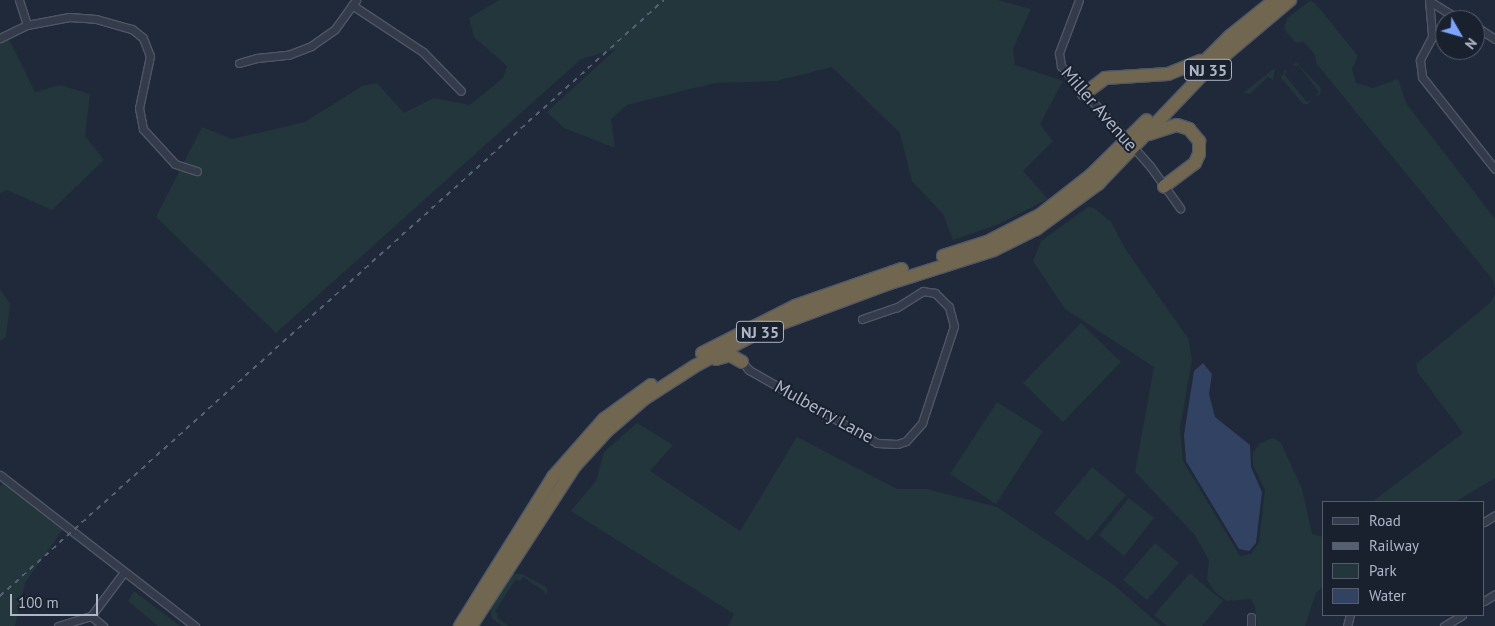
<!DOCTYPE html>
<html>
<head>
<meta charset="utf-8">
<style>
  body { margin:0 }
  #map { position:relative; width:1495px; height:626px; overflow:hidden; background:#20293a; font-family:"PT Sans",sans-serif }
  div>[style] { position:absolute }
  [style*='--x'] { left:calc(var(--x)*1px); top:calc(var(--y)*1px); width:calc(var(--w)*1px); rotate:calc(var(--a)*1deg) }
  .green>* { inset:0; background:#22363b }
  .water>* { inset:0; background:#324263 }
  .roads { filter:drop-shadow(1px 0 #4f5665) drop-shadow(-1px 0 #4f5665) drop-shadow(0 1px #4f5665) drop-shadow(0 -1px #4f5665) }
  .street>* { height:7px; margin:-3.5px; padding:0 3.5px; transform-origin:3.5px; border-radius:3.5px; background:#343b4b }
  .highway>* { height:12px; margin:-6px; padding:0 6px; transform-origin:6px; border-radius:6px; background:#716750 }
  .rail>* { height:2px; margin-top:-1px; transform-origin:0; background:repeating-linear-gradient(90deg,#555f72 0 5px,transparent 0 10px) }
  span { translate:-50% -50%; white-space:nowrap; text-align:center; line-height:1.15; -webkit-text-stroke:4px #19212f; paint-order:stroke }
  .shield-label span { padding:1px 4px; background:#19212f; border:1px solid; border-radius:4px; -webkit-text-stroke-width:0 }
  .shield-label { font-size:16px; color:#afb6c7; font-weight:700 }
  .street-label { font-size:18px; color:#afb6c7 }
  .legend { position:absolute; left:1322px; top:501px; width:162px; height:115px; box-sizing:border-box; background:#19212f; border:1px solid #555d6c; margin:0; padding:6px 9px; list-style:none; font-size:15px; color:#afb6c7 }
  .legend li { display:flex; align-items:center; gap:10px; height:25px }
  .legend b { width:25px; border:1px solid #555d6c }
  .north { position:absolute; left:1435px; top:10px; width:50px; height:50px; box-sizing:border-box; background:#19212f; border:1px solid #555d6c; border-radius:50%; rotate:128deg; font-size:14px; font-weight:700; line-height:20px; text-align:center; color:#afb6c7 }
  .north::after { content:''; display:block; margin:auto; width:18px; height:22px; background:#7da4fd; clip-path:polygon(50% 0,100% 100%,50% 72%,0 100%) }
  .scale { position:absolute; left:10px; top:594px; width:88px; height:22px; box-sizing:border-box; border:2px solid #afb6c7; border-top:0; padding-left:6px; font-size:15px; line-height:18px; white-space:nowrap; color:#afb6c7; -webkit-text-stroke:4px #19212f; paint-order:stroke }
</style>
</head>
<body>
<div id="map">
  <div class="green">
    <div style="clip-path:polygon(499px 0,998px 0,1031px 9px,1013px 49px,1015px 65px,1063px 81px,1040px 124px,1053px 141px,1023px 171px,1048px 199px,999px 224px,953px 240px,943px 214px,912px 181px,900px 133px,832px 67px,776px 81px,714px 83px,627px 105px,611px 119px,615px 148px,564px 128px,547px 112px,616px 49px,581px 59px,276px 333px,156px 217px,202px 127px,232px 139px,305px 122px,362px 86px,377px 83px,404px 113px,434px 98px,470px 105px,503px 78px,507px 66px,474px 37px,469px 18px)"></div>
    <div style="clip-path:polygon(1310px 1px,1315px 3px,1358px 56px,1352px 69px,1356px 83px,1373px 88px,1398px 79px,1406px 103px,1495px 219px,1495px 288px,1493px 280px,1316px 63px,1315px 55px,1304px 42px,1296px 43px,1284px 29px,1287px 18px)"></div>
    <div style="clip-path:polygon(7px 35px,35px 92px,60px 85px,90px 94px,85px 136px,104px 160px,52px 210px,7px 190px,0 193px,0 40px)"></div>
    <div style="clip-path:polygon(1296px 62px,1320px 87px,1321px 92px,1319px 96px,1316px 95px,1319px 92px,1298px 65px,1292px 66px)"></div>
    <div style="clip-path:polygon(1275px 68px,1273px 80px,1268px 77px,1250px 94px,1243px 93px)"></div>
    <div style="clip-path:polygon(1285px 70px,1287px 71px,1284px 74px,1307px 102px,1311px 99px,1308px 104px,1303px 104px,1281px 78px)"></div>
    <div style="clip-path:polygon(1088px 207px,1094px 208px,1111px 222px,1126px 250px,1188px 338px,1192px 360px,1180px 428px,1183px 461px,1240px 556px,1251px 554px,1259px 542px,1265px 490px,1253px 465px,1253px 453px,1259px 444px,1273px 438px,1281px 443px,1302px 489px,1312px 534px,1324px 537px,1324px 586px,1316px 593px,1305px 626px,1257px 626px,1255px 607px,1251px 599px,1227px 601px,1215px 592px,1207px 580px,1209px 560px,1194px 534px,1135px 472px,1154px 367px,1065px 309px,1033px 261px,1041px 241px)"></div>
    <div style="clip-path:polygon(0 289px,10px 304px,6px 337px,0 341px)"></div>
    <div style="clip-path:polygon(1495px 294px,1495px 478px,1455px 502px,1372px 502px,1463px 433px,1418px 373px,1416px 364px,1490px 303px)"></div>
    <div style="clip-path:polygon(1081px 323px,1121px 362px,1063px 422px,1023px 383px)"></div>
    <div style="clip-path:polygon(997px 402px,1043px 431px,996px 504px,950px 474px)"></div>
    <div style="clip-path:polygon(637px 423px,673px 445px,650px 471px,740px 531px,797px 437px,897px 489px,927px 489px,997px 507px,1114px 585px,1161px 626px,728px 626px,734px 614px,571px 511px,596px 481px,604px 452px)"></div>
    <div style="clip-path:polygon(1092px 467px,1126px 495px,1088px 541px,1054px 513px)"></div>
    <div style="clip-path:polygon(5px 480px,65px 526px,25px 583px,15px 626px,0 626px,0 487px)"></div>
    <div style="clip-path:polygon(1129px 498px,1154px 518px,1124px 556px,1099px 535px)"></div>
    <div style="clip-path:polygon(1155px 543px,1179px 563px,1147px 600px,1123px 580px)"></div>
    <div style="clip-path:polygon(1190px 573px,1223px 601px,1202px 626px,1167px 626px,1154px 615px)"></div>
    <div style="clip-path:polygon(511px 574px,522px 574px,546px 587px,548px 592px,544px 596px,545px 592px,523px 577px,520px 581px,516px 579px,495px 611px,498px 614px,497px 618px,509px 626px,502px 626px,492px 618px,490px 607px)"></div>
    <div style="clip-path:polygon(134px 591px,180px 626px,158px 626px,128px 601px)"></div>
  </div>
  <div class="water">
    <div style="clip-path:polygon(1203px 363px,1212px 374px,1209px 394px,1215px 417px,1250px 445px,1251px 467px,1262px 492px,1256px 543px,1249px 551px,1239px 549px,1186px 461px,1184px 435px,1194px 371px)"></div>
  </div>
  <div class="roads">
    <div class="street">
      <div style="--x:19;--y:0;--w:26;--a:72"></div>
      <div style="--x:1079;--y:0;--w:57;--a:110.7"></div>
      <div style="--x:1059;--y:53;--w:13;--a:81"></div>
      <div style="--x:1061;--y:66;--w:134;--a:48.3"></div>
      <div style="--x:1150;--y:166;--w:52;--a:54.5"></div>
      <div style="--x:1429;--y:0;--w:37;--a:85"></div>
      <div style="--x:1432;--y:37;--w:26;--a:118"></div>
      <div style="--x:1420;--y:60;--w:17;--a:83"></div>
      <div style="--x:1422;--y:77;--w:117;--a:51.6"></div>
      <div style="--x:1431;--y:2;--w:34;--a:32"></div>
      <div style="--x:352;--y:5;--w:85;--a:33.5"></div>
      <div style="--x:423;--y:52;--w:54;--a:45.7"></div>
      <div style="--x:1475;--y:26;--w:24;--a:33"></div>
      <div style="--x:1432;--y:37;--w:15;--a:-32"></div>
      <div style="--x:0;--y:38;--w:30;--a:-26"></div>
      <div style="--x:27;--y:25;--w:43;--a:-10.8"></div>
      <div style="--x:69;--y:17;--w:27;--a:4"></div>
      <div style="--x:96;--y:19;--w:37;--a:16"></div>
      <div style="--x:132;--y:29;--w:14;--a:39"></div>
      <div style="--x:143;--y:38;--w:19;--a:69"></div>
      <div style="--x:150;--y:56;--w:53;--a:101.9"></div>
      <div style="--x:139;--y:108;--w:21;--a:79"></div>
      <div style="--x:143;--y:129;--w:47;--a:47.6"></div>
      <div style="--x:175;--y:164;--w:23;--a:18"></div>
      <div style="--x:239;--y:63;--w:19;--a:-16"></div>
      <div style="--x:257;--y:58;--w:31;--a:-6"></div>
      <div style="--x:288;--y:55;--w:25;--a:-21"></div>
      <div style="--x:311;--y:46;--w:29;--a:-35"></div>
      <div style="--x:335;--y:29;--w:36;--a:-54"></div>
      <div style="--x:742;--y:362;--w:11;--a:49"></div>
      <div style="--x:749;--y:370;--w:147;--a:29.7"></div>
      <div style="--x:877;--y:443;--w:20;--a:3"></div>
      <div style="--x:897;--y:444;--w:9;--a:-18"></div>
      <div style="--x:906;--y:441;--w:24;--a:-48"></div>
      <div style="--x:922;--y:423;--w:102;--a:-71.7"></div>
      <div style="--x:954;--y:326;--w:20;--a:-105"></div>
      <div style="--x:949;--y:307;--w:20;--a:-135"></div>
      <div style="--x:935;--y:293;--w:12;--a:-171"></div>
      <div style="--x:923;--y:291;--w:31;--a:148"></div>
      <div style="--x:897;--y:307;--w:37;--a:161"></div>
      <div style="--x:0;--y:475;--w:247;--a:37.8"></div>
      <div style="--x:1484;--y:522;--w:13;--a:-32"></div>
      <div style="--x:1484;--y:601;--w:13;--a:-32"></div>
      <div style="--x:91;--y:616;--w:55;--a:-53.1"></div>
      <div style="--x:1251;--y:617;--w:9;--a:90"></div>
      <div style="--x:58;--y:626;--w:34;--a:-17"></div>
      <div style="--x:91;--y:616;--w:16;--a:40"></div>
      <div style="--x:1347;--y:626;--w:11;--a:-75"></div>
      <div style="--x:1444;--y:626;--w:21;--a:-31"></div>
    </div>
    <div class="highway">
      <div style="--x:1191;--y:75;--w:55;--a:-45"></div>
      <div style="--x:1230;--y:36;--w:58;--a:-38.7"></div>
      <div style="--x:1084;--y:94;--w:26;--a:-37"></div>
      <div style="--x:1105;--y:78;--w:63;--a:-3.6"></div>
      <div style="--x:1168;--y:74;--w:35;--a:-22"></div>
      <div style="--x:1149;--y:134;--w:29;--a:-18"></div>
      <div style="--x:1177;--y:125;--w:13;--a:18"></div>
      <div style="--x:1189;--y:129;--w:16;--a:50"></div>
      <div style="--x:1199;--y:141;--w:13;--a:90"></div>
      <div style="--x:1199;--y:154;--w:10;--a:114"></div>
      <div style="--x:1195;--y:163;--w:39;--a:143"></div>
      <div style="--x:943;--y:256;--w:46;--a:-17.7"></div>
      <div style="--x:987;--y:242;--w:59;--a:-27"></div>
      <div style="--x:1040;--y:215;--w:65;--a:-38.1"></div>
      <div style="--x:1091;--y:175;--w:78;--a:-44.5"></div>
      <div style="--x:702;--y:353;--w:104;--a:-26.8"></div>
      <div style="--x:795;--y:306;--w:113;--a:-19.1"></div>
      <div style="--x:716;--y:359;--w:15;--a:-16"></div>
      <div style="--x:730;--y:355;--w:14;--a:30"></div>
      <div style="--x:460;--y:626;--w:176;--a:-58"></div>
      <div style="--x:553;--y:477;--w:77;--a:-48.7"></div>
      <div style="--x:604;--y:419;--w:58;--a:-35.9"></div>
      <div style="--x:471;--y:626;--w:191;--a:-57"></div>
      <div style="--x:575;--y:466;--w:47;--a:-47.6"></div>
      <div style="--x:607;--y:431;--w:49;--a:-40.9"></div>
      <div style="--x:644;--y:399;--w:61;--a:-32.9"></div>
      <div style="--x:695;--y:366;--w:77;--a:-27.9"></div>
      <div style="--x:763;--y:330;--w:135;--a:-20.3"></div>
      <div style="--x:890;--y:283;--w:109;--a:-17.6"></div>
      <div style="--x:994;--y:250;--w:47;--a:-26.6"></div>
      <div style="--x:1036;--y:229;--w:77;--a:-36"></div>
      <div style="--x:1098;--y:184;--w:156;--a:-46.3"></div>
      <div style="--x:1206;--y:71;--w:110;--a:-40.2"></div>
    </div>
  </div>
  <div class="rail">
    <div style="--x:0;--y:596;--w:892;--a:-41.91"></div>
  </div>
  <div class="shield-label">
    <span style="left:1208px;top:70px">NJ 35</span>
    <span style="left:760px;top:332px">NJ 35</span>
  </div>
  <div class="street-label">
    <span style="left:1099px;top:109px;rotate:49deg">Miller Avenue</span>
    <span style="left:824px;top:412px;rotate:29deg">Mulberry Lane</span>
  </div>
  <ul class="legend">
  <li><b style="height:6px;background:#343b4b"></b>Road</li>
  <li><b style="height:6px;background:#555f72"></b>Railway</li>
  <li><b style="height:14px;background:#22363b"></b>Park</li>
  <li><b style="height:14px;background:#324263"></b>Water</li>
  </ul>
  <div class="north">N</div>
  <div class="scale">100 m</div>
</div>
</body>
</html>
